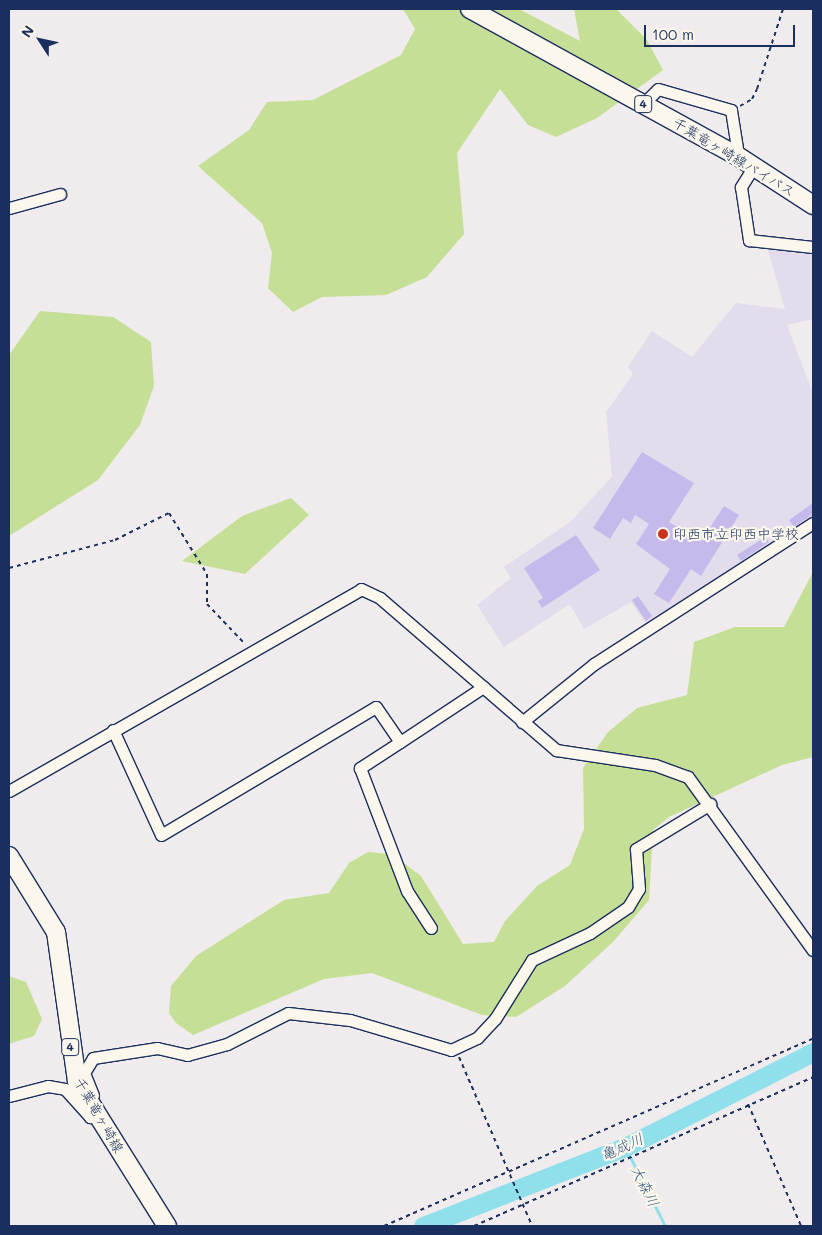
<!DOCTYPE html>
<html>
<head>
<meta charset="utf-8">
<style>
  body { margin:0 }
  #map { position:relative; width:822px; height:1235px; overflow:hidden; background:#f0ebec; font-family:Mali,"Klee One",sans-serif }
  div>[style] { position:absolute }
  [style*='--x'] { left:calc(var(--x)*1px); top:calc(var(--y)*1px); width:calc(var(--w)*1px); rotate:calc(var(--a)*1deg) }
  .built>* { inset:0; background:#e3dcec }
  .green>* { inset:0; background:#c5e096 }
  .stream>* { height:3px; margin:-1.5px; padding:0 1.5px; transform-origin:1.5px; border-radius:1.5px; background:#90e0ec }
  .river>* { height:19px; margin:-9.5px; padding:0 9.5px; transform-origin:9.5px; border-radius:9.5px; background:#90e0ec }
  .building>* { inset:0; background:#c6baec }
  .path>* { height:2px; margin-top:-1px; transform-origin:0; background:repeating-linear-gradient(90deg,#1b2f5e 0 4px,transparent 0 8px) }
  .roads { filter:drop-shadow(1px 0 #1b2f5e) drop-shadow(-1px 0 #1b2f5e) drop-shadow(0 1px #1b2f5e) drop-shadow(0 -1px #1b2f5e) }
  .street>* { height:11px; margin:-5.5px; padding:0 5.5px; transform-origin:5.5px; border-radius:5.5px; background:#fbf7ec }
  .primary>* { height:18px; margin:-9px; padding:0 9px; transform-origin:9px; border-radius:9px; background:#fbf7ec }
  .dots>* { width:14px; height:14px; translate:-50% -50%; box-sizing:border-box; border:2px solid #fbf7ec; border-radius:50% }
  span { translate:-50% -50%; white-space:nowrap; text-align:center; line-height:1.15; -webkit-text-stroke:4.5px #fbf7ec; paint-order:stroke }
  .shield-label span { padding:1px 4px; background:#fbf7ec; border:1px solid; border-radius:4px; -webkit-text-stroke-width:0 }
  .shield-label { font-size:12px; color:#1b2f5e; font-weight:700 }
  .street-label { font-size:14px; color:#1b2f5e }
  .poi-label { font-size:14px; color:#1b2f5e }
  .left { translate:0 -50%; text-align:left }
  .water-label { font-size:15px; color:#385b82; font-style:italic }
  .frame { position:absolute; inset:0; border:10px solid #1b2f5e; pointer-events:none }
  .north { position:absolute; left:15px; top:15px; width:50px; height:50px; -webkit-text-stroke:4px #fbf7ec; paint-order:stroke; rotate:305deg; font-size:14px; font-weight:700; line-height:20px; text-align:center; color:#1b2f5e }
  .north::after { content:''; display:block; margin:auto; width:18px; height:22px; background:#1b2f5e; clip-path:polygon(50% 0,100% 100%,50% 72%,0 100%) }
  .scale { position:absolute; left:644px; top:25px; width:151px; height:22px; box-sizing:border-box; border:2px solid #1b2f5e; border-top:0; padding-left:6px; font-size:15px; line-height:18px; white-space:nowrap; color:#1b2f5e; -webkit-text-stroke:4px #fbf7ec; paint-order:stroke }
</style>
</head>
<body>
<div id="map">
  <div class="built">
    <div style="clip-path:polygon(768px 250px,813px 251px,813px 319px,787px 325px,813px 394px,813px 516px,648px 627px,631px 602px,584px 629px,570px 604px,504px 647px,477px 605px,511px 578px,504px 567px,570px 522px,612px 477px,606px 412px,633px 374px,628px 367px,652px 331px,692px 357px,736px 303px,785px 309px)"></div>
  </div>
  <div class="green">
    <div style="clip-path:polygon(403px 9px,519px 9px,580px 41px,574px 9px,616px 9px,647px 40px,663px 70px,597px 118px,556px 137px,528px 125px,500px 89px,457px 153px,464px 234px,427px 277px,386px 295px,322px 297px,293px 312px,268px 288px,272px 253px,262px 223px,198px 166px,249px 130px,267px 102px,313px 100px,401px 55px,415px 29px)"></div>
    <div style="clip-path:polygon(40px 311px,113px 317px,151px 342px,154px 386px,140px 425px,98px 480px,9px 536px,9px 355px)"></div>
    <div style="clip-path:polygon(291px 498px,309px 515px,245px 574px,182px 561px,242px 516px)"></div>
    <div style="clip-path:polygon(813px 572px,813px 757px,782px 765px,669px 817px,653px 830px,649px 900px,613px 942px,565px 986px,516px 1017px,482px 1015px,372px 973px,324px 979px,193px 1035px,176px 1023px,169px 1013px,171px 986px,196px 956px,284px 900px,329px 893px,349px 863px,368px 852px,392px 854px,421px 876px,463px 944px,494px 942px,505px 921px,537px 886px,570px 865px,584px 829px,583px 768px,608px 732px,637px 708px,687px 695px,694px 642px,735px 627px,784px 627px)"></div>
    <div style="clip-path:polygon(9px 976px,26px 982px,42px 1019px,34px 1036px,9px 1044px)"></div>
  </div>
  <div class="stream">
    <div style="--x:625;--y:1147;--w:89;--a:63.1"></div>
  </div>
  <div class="river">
    <div style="--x:423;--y:1226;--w:217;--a:-21.4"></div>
    <div style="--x:625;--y:1147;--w:211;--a:-26.8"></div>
  </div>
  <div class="building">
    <div style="clip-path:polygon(642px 452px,694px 483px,669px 522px,701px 541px,724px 506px,739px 515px,701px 576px,691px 569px,669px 603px,654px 594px,670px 569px,636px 544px,649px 524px,635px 515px,631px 523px,623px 518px,610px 539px,593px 528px)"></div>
    <div style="clip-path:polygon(813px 503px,813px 514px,794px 527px,789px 520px)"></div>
    <div style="clip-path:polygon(576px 535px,600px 570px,542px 608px,538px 601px,543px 598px,524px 568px)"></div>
    <div style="clip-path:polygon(765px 537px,769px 542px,741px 561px,737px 555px)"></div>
    <div style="clip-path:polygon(638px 596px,652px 616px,646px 621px,632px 600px)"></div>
  </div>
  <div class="path">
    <div style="--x:740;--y:106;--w:14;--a:-30"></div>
    <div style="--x:752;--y:99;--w:11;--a:-63"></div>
    <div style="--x:757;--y:89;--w:84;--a:-72"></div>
    <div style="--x:9;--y:568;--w:110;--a:-14.8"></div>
    <div style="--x:115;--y:540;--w:60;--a:-26.6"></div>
    <div style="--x:169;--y:513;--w:72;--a:58.1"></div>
    <div style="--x:207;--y:574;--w:30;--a:90"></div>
    <div style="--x:207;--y:604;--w:55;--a:46.5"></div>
    <div style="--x:459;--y:1057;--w:184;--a:66.6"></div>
    <div style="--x:748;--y:1104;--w:133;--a:66.5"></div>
    <div style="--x:384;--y:1226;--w:468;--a:-23.6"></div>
    <div style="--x:474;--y:1226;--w:370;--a:-23.7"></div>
  </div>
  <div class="roads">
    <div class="street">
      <div style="--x:643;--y:104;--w:21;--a:-45"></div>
      <div style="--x:658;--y:89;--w:76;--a:16"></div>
      <div style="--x:731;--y:110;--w:38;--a:81"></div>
      <div style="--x:754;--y:166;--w:25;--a:122"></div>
      <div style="--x:741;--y:187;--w:54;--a:81.4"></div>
      <div style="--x:749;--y:240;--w:64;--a:6.2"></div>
      <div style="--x:9;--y:208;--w:53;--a:-15.4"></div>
      <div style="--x:522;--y:722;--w:92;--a:-38.9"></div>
      <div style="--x:594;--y:664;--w:260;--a:-32.8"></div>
      <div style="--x:113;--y:730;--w:115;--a:65.4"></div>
      <div style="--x:161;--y:835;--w:250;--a:-30.8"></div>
      <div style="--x:376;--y:707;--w:42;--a:55.6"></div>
      <div style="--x:400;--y:742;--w:100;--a:-33.5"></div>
      <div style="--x:400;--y:742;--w:48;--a:147"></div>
      <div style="--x:360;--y:768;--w:132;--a:69.1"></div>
      <div style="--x:407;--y:891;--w:44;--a:57"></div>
      <div style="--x:9;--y:791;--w:406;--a:-29.8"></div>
      <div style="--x:361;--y:589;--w:21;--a:25"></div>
      <div style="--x:380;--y:598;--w:233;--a:40.8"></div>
      <div style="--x:556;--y:750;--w:100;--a:8.6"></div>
      <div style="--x:655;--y:765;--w:35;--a:20"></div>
      <div style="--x:688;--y:777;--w:213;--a:54.2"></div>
      <div style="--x:93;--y:1095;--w:24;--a:-112"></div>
      <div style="--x:84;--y:1073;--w:17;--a:-59"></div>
      <div style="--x:93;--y:1058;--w:65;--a:-8.9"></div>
      <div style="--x:157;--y:1048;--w:31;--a:13"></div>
      <div style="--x:187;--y:1055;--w:41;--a:-15.4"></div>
      <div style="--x:227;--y:1044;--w:68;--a:-26.9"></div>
      <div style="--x:288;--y:1013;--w:62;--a:6.4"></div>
      <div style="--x:350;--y:1020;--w:105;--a:16.5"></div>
      <div style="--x:451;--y:1050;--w:29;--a:-25"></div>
      <div style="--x:477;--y:1038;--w:26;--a:-47"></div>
      <div style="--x:495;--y:1019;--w:70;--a:-57.9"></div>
      <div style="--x:532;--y:960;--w:64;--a:-25"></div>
      <div style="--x:590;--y:933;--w:46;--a:-34.4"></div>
      <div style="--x:628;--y:907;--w:21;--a:-59"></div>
      <div style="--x:639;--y:889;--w:40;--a:-94.3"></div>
      <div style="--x:636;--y:849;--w:87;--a:-31.3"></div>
      <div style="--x:9;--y:1096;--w:40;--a:-14.4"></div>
      <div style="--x:48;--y:1086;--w:17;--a:10"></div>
      <div style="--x:65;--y:1089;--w:38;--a:48"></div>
      <div style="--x:90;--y:1117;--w:9;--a:-90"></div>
    </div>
    <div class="primary">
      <div style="--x:470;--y:9;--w:303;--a:28.8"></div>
      <div style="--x:736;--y:155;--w:92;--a:33"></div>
      <div style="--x:9;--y:856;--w:89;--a:58.3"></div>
      <div style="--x:56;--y:932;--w:151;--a:82"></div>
      <div style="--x:77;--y:1082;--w:170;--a:58"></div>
    </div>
  </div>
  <div class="dots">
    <div style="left:663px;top:534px;background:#c8321e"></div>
  </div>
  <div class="shield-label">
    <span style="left:643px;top:104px">4</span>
    <span style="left:70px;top:1047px">4</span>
  </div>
  <div class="street-label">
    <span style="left:734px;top:157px;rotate:31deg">千葉竜ヶ崎線バイパス</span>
    <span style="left:99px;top:1115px;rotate:60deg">千葉竜ヶ崎線</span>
  </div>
  <div class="poi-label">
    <span class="left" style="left:673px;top:534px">印西市立印西中学校</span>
  </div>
  <div class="water-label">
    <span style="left:622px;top:1147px;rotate:-24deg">亀成川</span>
    <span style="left:645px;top:1186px;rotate:63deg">大森川</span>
  </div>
  <div class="frame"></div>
  <div class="north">N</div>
  <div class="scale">100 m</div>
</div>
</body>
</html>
